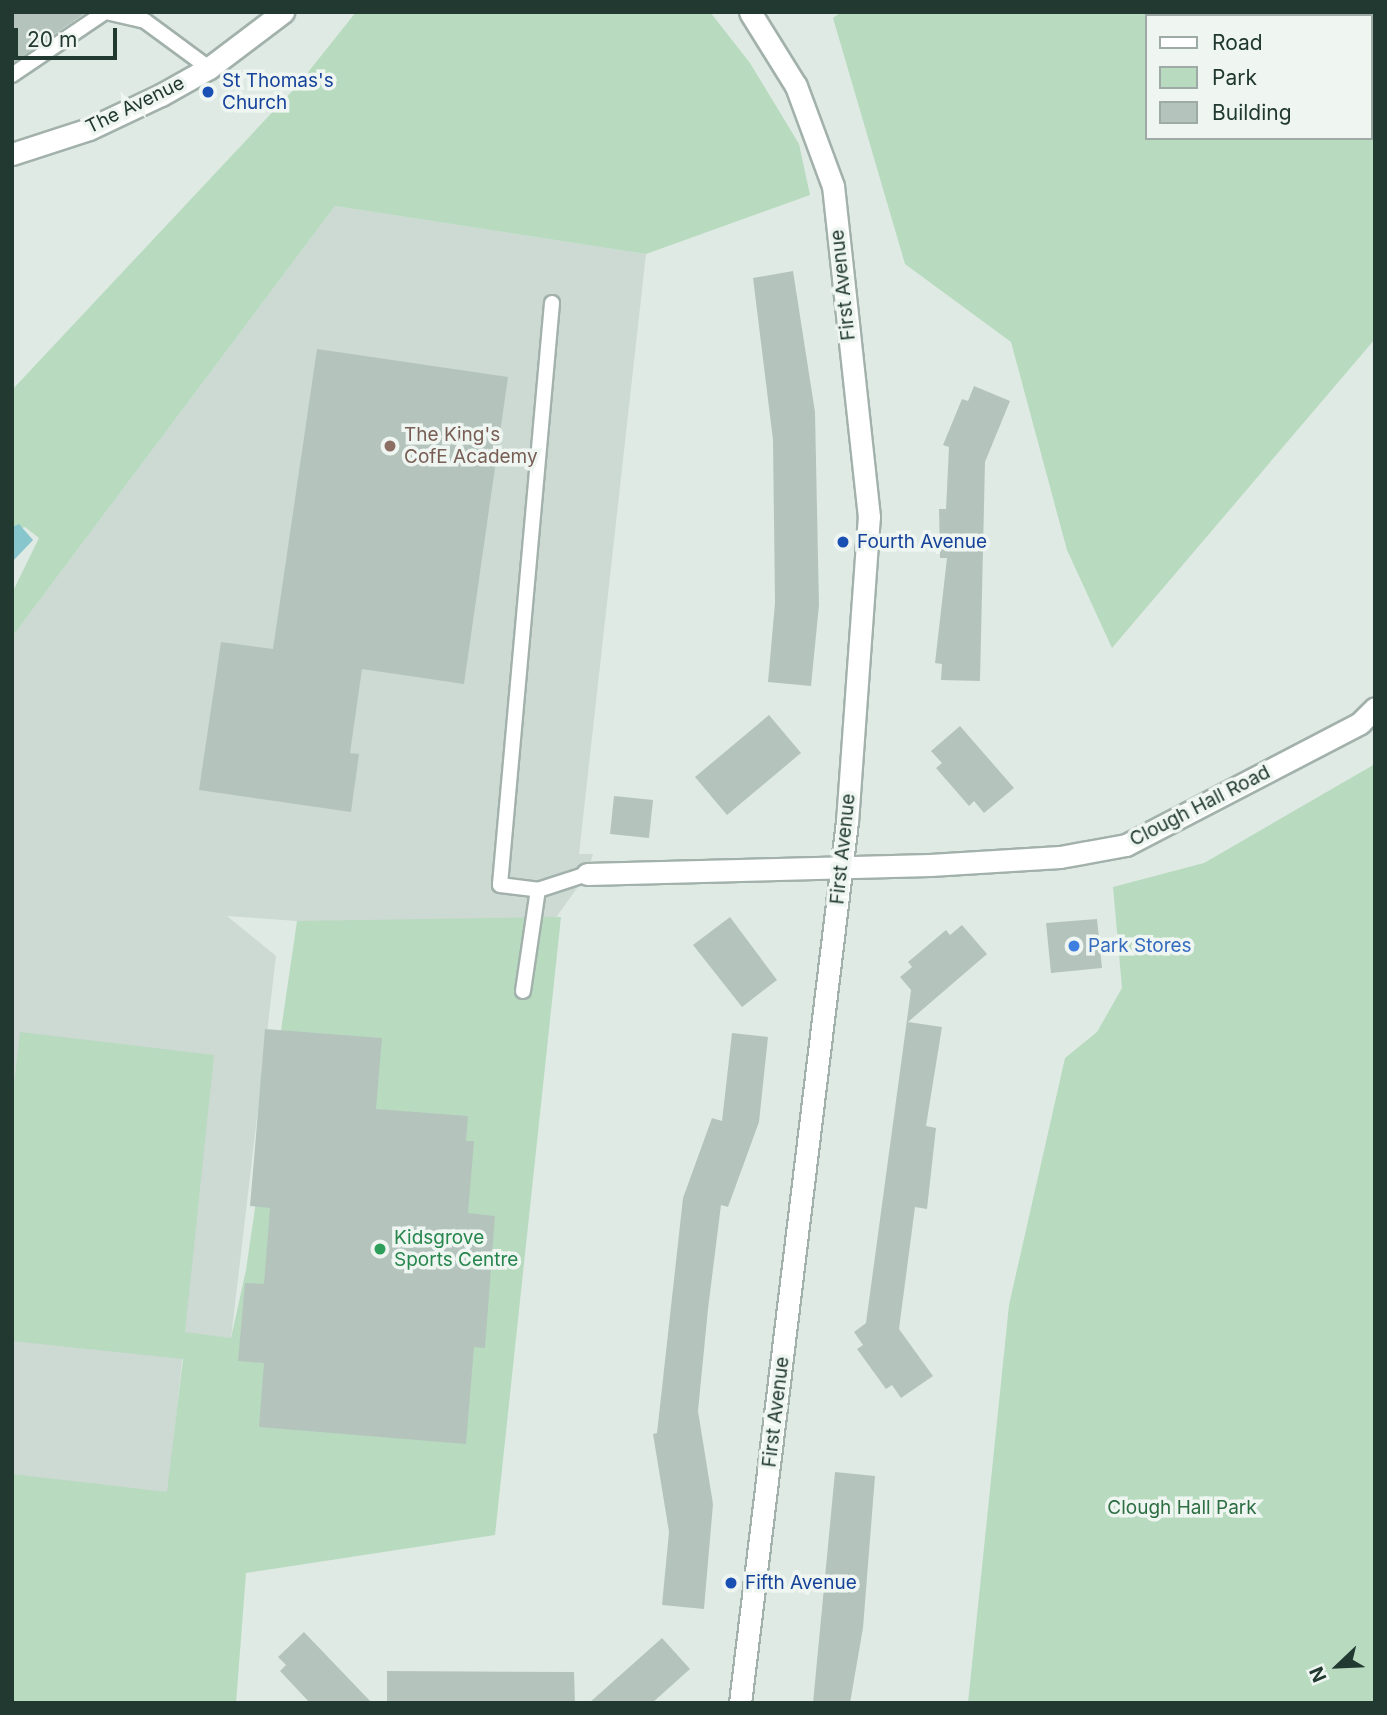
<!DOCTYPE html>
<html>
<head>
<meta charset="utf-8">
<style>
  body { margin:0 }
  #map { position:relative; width:1387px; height:1715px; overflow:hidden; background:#dfeae4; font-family:Inter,sans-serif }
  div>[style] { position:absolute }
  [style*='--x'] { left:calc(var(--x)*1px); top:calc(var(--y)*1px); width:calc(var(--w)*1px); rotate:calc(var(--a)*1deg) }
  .built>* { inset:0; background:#cdd9d3 }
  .green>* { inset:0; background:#b8dabf }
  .water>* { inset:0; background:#88c6cd }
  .building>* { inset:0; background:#b4c4bd }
  .roads { filter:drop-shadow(2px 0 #a2b1ab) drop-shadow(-2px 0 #a2b1ab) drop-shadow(0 2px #a2b1ab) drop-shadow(0 -2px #a2b1ab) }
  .lane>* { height:14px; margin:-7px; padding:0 7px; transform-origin:7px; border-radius:7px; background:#fff }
  .street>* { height:21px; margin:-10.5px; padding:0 10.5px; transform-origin:10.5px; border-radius:10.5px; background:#fff }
  .secondary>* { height:21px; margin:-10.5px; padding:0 10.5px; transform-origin:10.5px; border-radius:10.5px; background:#fff }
  .dots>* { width:19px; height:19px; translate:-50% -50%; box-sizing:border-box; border:4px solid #eff6f2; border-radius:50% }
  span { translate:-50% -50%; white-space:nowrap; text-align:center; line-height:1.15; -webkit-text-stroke:7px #eff6f2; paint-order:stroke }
  .transit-label { font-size:19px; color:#164399 }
  .left { translate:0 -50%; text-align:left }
  .street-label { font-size:19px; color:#213931 }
  .education-label { font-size:19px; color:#785e54 }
  .shop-label { font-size:19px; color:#366cbe }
  .leisure-label { font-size:19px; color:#27864d }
  .park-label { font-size:19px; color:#2d6e42 }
  .frame { position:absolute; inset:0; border:14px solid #213931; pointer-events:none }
  .legend { position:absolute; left:1145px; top:14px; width:228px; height:126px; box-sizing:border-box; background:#eff6f2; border:2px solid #9daaa5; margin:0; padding:9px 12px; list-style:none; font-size:21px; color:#213931 }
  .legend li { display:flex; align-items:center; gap:14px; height:35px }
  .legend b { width:35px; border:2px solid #9daaa5 }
  .north { position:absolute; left:1303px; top:1631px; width:70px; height:70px; -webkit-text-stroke:5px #eff6f2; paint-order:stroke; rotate:247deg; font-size:19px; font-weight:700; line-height:28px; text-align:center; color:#213931 }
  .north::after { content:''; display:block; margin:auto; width:24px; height:32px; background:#213931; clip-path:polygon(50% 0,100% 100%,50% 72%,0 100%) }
  .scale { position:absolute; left:14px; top:28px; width:103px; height:32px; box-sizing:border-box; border:4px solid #213931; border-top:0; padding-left:9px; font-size:21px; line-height:24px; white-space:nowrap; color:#213931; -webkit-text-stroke:5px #eff6f2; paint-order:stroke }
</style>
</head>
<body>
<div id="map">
  <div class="built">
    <div style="clip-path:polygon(335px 206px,646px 254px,579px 854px,593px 854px,587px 874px,552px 923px,456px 932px,227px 916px,276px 956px,231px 1338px,185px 1333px,146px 1703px,12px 1703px,12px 637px)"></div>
  </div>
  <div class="green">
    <div style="clip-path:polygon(356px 12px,710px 12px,750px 63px,799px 144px,810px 195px,646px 254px,335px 206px,12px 637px,12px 593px,39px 538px,25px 527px,12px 531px,12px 390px,297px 86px)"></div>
    <div style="clip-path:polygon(evenodd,841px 12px,1375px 12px,1375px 339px,1112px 648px,1067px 550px,1011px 342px,905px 264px,833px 18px,841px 12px,1147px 16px,1371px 16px,1371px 138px,1147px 138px,1147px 16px)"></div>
    <div style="clip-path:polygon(1375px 764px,1375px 1703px,968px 1703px,1009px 1305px,1065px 1058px,1097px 1032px,1122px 988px,1113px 887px,1204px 863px)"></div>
    <div style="clip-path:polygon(561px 917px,495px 1535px,246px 1573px,236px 1703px,12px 1703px,12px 1474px,167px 1492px,183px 1359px,12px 1341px,12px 1103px,20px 1032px,214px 1055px,185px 1332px,231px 1338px,246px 1270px,297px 921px)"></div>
  </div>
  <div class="water">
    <div style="clip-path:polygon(19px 524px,33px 540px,12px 562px,12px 527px)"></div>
  </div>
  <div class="building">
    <div style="clip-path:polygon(12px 12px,87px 12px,12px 63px)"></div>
    <div style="clip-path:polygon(793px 271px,815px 412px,819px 605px,811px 686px,768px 682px,775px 603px,773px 440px,753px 278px)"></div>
    <div style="clip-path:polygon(317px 349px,508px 377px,464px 684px,362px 669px,350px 753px,359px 754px,351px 812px,199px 790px,221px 642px,273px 649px)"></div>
    <div style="clip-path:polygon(974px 386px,1010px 401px,985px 462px,980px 681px,941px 680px,942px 664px,935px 663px,947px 558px,940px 558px,939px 509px,946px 509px,949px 447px,943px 445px,962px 399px,968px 401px)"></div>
    <div style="clip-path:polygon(769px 715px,801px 753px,727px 815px,695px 777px)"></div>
    <div style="clip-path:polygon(960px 726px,1014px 788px,984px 813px,974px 801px,969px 806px,936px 768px,942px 763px,931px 751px)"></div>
    <div style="clip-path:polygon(614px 796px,653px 800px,649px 838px,610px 834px)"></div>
    <div style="clip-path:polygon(730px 917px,777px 980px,742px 1007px,693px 945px)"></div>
    <div style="clip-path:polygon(1097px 919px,1102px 968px,1051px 973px,1046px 923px)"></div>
    <div style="clip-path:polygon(962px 925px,987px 954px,908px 1022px,942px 1027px,926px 1126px,936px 1128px,927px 1209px,915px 1207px,899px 1329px,933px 1376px,901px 1398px,892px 1385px,886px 1389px,857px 1349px,863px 1345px,854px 1332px,866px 1323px,911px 990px,900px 977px,912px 967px,908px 962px,946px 930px,950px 935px)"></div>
    <div style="clip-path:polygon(265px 1029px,382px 1038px,376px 1109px,468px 1116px,466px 1141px,474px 1141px,468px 1213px,495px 1216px,485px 1348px,474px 1347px,466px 1444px,259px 1427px,264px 1363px,238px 1361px,245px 1283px,264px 1284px,270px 1208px,250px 1206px)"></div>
    <div style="clip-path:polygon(732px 1033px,768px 1037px,759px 1122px,728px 1207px,721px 1205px,708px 1309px,698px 1411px,713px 1504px,704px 1609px,662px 1605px,669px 1532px,653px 1434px,657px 1433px,683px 1198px,712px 1118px,722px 1121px)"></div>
    <div style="clip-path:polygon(835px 1472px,875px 1476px,863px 1628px,850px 1703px,813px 1703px)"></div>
    <div style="clip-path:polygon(304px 1632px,372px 1703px,310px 1703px,280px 1671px,286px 1665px,278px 1657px)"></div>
    <div style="clip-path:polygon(662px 1638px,690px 1669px,652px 1703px,589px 1703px)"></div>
    <div style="clip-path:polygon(387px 1671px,574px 1672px,575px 1703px,387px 1703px)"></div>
  </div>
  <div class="roads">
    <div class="lane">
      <div style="--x:106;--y:12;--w:40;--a:13"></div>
      <div style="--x:145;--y:21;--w:79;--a:36.3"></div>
      <div style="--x:12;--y:75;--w:112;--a:-34.1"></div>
      <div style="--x:552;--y:303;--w:584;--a:95.11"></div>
      <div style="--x:500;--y:885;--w:38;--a:7"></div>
      <div style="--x:538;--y:890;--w:52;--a:-18.1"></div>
      <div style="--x:523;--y:991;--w:102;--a:-81.6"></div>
    </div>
    <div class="street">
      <div style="--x:587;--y:874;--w:343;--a:-1.5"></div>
      <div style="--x:930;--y:865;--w:130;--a:-3.5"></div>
      <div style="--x:1060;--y:857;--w:67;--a:-10.3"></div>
      <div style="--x:1126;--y:845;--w:264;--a:-27.5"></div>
      <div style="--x:1360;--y:723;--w:21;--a:-45"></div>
    </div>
    <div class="secondary">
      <div style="--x:12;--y:154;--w:81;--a:-18"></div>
      <div style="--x:89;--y:129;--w:80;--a:-25.3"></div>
      <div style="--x:161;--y:95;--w:55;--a:-29.4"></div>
      <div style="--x:209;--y:68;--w:93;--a:-37.1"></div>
      <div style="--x:740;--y:1703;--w:887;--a:-83.08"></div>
      <div style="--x:847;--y:822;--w:306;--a:-85.9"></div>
      <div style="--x:869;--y:517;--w:333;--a:-96.2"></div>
      <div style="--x:833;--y:186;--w:107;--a:-110.3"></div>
      <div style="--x:796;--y:86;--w:87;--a:-121.9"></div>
    </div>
  </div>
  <div class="dots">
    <div style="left:208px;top:92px;background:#1a4fb4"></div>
    <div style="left:390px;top:446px;background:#8d6e63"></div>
    <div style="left:843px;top:542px;background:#1a4fb4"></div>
    <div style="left:1074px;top:946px;background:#3f7fe0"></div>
    <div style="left:380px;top:1249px;background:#2e9e5b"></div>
    <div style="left:731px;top:1583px;background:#1a4fb4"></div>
  </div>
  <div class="transit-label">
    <span class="left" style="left:222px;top:92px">St Thomas's<br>Church</span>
    <span class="left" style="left:857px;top:542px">Fourth Avenue</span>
    <span class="left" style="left:745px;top:1583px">Fifth Avenue</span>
  </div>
  <div class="street-label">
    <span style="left:135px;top:105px;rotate:-26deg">The Avenue</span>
    <span style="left:843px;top:285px;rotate:-96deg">First Avenue</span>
    <span style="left:1200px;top:806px;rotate:-27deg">Clough Hall Road</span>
    <span style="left:843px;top:849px;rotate:-84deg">First Avenue</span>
    <span style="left:776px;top:1412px;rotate:-83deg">First Avenue</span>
  </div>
  <div class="education-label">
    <span class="left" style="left:404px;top:446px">The King's<br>CofE Academy</span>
  </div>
  <div class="shop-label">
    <span class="left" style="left:1088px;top:946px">Park Stores</span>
  </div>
  <div class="leisure-label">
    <span class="left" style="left:394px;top:1249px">Kidsgrove<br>Sports Centre</span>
  </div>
  <div class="park-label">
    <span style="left:1182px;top:1508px">Clough Hall Park</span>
  </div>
  <div class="frame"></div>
  <ul class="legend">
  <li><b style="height:9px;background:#fff"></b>Road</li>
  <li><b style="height:19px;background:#b8dabf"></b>Park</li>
  <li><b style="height:19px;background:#b4c4bd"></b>Building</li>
  </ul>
  <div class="north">N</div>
  <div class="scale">20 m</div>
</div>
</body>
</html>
